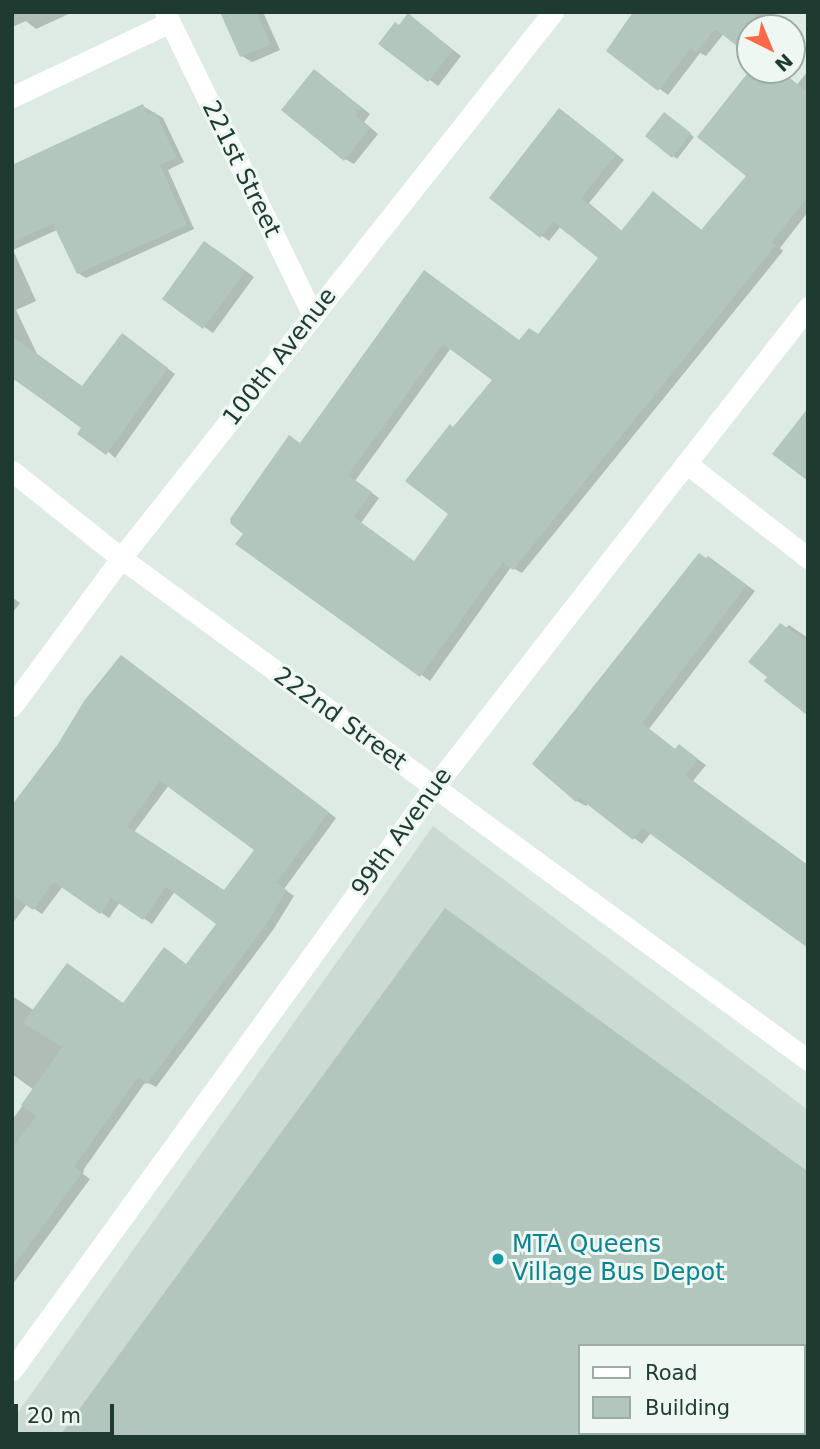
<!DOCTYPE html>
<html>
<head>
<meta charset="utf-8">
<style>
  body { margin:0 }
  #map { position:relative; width:820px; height:1449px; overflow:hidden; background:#ddebe4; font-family:"DejaVu Sans",sans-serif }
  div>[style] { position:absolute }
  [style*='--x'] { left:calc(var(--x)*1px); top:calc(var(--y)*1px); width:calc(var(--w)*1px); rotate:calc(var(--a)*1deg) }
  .built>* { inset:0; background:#cbdbd3 }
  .shadow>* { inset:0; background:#0003 }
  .building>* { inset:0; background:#b2c6bd }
  .street>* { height:21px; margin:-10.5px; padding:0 10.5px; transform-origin:10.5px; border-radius:10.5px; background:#fff }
  .dots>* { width:19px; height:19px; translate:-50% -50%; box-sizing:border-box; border:4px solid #eef7f2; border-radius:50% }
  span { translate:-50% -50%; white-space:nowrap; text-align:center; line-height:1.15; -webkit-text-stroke:6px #eef7f2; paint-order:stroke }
  .street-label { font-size:24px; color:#1e3b32 }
  .culture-label { font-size:24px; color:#0d838f }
  .left { translate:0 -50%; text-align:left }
  .frame { position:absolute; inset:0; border:14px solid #1e3b32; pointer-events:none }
  .legend { position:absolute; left:578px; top:1344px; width:228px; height:91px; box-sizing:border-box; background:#eef7f2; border:2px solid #9baca5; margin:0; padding:9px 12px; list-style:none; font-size:21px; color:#1e3b32 }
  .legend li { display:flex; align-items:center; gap:14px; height:35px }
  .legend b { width:35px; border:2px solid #9baca5 }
  .north { position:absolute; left:736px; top:14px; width:70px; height:70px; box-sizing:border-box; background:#eef7f2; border:2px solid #9baca5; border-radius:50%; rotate:137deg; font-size:19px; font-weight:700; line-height:28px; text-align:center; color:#1e3b32 }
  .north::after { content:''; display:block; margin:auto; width:24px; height:32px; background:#ff6947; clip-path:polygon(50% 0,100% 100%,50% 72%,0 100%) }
  .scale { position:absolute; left:14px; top:1404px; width:100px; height:32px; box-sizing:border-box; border:4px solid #1e3b32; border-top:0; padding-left:9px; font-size:21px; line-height:24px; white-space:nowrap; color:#1e3b32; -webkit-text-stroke:5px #eef7f2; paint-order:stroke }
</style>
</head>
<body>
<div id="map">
  <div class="built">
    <div style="clip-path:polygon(evenodd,433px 826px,808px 1110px,808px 1437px,12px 1437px,12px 1421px,433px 826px,580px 1346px,804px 1346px,804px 1433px,580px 1433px,580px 1346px)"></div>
  </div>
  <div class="shadow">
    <div style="clip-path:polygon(12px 12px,73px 12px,36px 29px,26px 21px,12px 27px)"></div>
    <div style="clip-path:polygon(221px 12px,263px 12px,280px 50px,252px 62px,242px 56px)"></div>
    <div style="clip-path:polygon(730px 12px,773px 12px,760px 28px,750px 28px,750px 35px,733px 22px,706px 56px,700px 53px,668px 95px,608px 50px)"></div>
    <div style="clip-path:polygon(409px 16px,461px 56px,438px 86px,381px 43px)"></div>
    <div style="clip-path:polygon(evenodd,808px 71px,808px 212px,780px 248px,783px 251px,522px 573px,511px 567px,430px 681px,238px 544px,301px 444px,424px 272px,520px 341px,538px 335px,600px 258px,561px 226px,549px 241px,491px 198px,568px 115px,624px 160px,589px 203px,623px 232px,654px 193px,703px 231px,749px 175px,733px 163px,808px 71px,451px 348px,494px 380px,451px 513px,415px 563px,361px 523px,379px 498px,355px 481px,451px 348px)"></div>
    <div style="clip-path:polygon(323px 77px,370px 114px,364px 122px,378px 134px,354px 164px,345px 159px)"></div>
    <div style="clip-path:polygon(143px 106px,163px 118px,184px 162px,168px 170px,194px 229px,86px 278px,78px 273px,57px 230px,13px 250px,36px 301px,16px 310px,37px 354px,83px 388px,130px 340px,175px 374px,115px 458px,83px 428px,12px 378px,12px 167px)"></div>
    <div style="clip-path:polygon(669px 117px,694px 137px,677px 159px,648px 135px)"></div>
    <div style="clip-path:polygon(214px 248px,254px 277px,213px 333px,164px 299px)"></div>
    <div style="clip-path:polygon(709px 558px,755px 591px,649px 729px,676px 750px,679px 746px,706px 765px,642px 844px,588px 803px,586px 806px,577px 801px,534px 764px)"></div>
    <div style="clip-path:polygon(12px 597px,20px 603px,12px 613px)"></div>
    <div style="clip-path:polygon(789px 625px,808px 638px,808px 714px,786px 628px)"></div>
    <div style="clip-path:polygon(evenodd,130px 663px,336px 818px,284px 889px,294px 896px,273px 930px,156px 1087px,148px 1083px,144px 1084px,84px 1169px,83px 1174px,90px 1179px,12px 1285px,12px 1120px,34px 1090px,12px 1074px,12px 996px,35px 1011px,124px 1005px,187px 965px,219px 924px,175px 891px,152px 924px,120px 902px,109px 918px,63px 886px,42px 914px,27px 904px,12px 924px,12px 807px,130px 663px,169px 785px,256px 850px,224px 892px,134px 832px,169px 785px)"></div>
    <div style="clip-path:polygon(evenodd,462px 921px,808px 1172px,808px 1437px,61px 1437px,462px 921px,580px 1346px,804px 1346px,804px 1433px,580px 1433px,580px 1346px)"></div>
  </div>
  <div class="building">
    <div style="clip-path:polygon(220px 12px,256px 12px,271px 44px,240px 57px)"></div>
    <div style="clip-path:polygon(633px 12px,750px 12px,766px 25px,764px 28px,750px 28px,750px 56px,715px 29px,696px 53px,691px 48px,658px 91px,606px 51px)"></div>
    <div style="clip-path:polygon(408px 13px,453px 50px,428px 82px,378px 44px,395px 22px,399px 25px)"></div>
    <div style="clip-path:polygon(314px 69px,362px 108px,356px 116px,370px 128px,344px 161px,281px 110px)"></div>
    <div style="clip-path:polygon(evenodd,750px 70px,786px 70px,784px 73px,808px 93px,808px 197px,772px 242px,776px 245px,513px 570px,503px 562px,420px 677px,235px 544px,243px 534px,231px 524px,230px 519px,289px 435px,300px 443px,424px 270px,519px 340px,529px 328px,538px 334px,598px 258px,553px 222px,540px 238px,489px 198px,559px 108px,617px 154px,581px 198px,621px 231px,653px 191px,701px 230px,746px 176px,697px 137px,750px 70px,443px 344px,492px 380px,453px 427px,450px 424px,405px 481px,448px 514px,414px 561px,354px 517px,372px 492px,348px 475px,443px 344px)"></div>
    <div style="clip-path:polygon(143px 104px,148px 115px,155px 112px,177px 158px,160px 165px,187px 225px,77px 274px,53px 224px,12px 242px,12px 165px)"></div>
    <div style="clip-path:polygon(664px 112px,691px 133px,672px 158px,645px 136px)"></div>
    <div style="clip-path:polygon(204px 241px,246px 271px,203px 329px,162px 299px)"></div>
    <div style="clip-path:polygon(122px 333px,168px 368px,106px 455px,77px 434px,81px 428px,12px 377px,12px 336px,82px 386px)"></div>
    <div style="clip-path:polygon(808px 408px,808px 481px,772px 454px)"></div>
    <div style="clip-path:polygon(699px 553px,706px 558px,708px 556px,747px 585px,642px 723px,675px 749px,679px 744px,698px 759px,685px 775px,808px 865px,808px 948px,642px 828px,633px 840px,579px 798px,576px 802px,532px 764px)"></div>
    <div style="clip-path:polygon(780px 623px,808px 642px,808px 716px,764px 681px,767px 677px,748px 662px)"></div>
    <div style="clip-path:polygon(evenodd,121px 655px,329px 812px,276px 883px,287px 890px,265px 926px,147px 1084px,139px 1078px,136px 1080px,76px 1164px,75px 1167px,82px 1173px,12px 1268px,12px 1148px,36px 1116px,21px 1105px,62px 1047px,23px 1023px,67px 963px,123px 1003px,164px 947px,186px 964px,216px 924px,166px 887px,143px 920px,111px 898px,100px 914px,54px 882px,33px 910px,12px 895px,12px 805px,58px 744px,84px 701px,121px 655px,160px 781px,254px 850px,224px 890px,127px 826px,160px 781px)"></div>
    <div style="clip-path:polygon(445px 908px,808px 1172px,808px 1346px,580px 1346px,580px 1437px,59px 1437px)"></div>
  </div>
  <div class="street">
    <div style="--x:165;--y:12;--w:338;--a:64"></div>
    <div style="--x:12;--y:97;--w:175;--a:-25.4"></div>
    <div style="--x:686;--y:463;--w:155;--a:37.9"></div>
    <div style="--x:12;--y:471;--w:139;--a:38.6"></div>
    <div style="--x:121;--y:558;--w:851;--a:36.16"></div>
    <div style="--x:12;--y:706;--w:184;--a:-53.6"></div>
    <div style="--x:121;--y:558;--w:696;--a:-51.65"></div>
    <div style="--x:12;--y:1370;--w:720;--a:-54.1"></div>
    <div style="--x:434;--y:787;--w:609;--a:-52.08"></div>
  </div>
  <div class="dots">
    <div style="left:498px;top:1259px;background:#0f9aa8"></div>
  </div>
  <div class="street-label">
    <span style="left:241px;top:169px;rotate:64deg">221st Street</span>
    <span style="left:280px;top:357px;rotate:-52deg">100th Avenue</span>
    <span style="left:340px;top:719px;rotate:36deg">222nd Street</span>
    <span style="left:402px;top:832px;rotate:-54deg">99th Avenue</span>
  </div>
  <div class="culture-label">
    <span class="left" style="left:512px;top:1259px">MTA Queens<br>Village Bus Depot</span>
  </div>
  <div class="frame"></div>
  <ul class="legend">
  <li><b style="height:9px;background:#fff"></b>Road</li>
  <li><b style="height:19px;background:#b2c6bd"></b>Building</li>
  </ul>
  <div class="north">N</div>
  <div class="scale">20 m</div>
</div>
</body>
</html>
